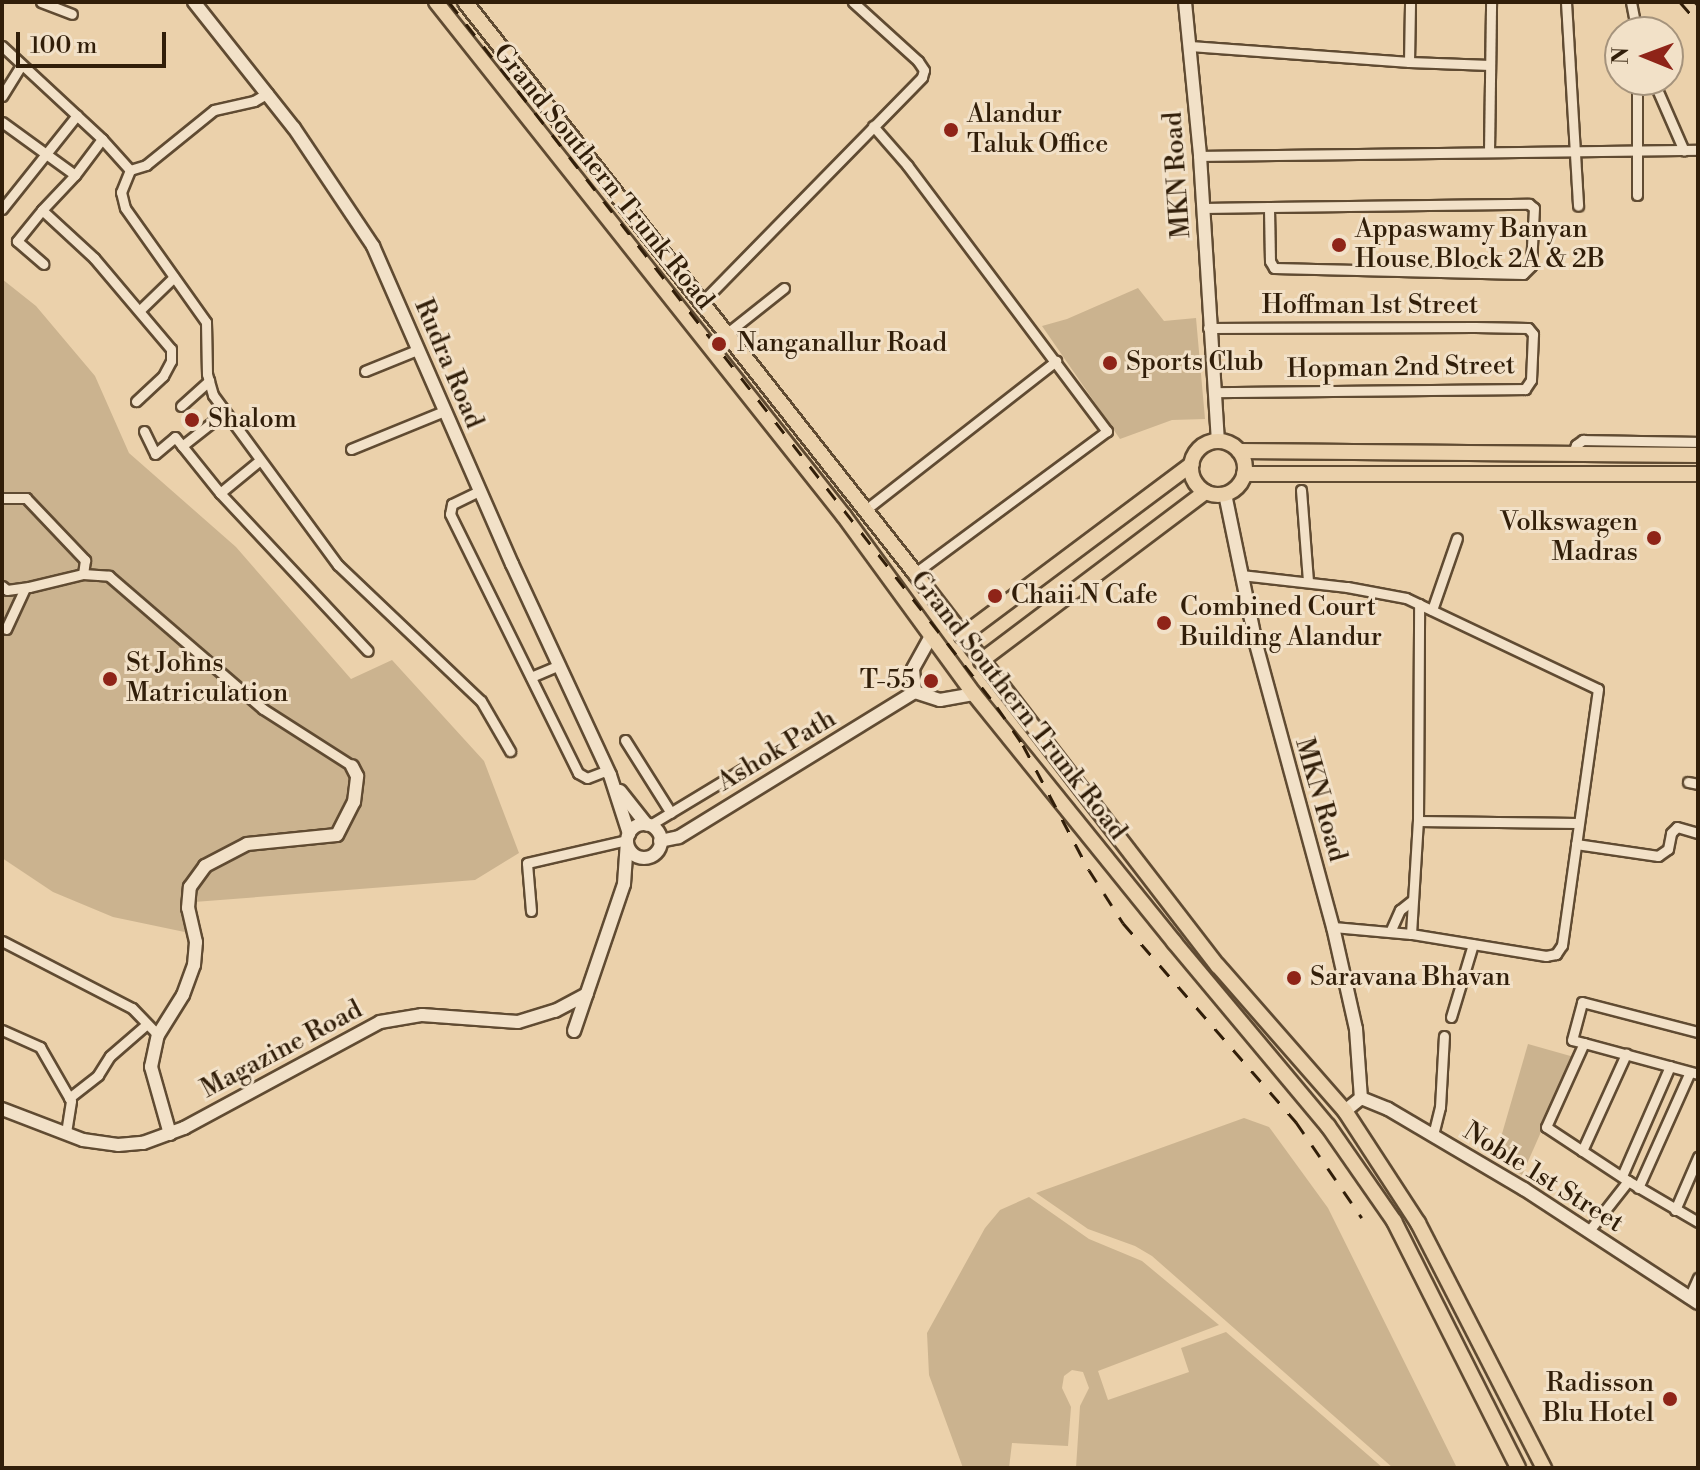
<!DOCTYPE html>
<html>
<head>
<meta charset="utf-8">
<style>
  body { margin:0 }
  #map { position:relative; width:1700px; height:1470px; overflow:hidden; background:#ebd1ab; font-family:"Libre Bodoni",serif }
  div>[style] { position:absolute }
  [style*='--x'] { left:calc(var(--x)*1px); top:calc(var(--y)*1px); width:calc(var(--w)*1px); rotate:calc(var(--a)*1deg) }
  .green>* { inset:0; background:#cbb38f }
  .roads { filter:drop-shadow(2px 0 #604b32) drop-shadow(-2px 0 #604b32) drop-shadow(0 2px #604b32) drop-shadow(0 -2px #604b32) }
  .minor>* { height:9px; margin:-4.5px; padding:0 4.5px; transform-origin:4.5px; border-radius:4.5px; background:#f2e1c8 }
  .tertiary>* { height:12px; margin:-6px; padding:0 6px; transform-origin:6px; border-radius:6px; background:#f2e1c8 }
  .tertiary>.ring { margin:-6px; padding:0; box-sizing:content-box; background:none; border:12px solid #f2e1c8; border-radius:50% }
  .primary>* { height:14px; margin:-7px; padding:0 7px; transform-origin:7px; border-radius:7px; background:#ebd1ab }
  .primary>.ring { margin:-7px; padding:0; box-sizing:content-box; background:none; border:14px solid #ebd1ab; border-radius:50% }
  .rail>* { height:3px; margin-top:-1.5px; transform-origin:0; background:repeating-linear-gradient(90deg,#311e09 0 14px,transparent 0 28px) }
  .dots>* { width:22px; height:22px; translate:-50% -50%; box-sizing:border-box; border:4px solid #f2e1c8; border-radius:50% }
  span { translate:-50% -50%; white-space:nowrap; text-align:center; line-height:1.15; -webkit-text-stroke:6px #f2e1c8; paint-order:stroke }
  .poi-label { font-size:26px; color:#311e09 }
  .left { translate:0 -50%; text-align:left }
  .right { translate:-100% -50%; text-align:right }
  .street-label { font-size:26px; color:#311e09 }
  .frame { position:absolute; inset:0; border:4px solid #311e09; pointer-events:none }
  .north { position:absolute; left:1604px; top:16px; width:80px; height:80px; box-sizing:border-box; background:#f2e1c8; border:2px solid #a5937c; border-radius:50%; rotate:271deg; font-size:22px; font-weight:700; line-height:32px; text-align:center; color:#311e09 }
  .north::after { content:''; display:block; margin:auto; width:28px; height:36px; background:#8f2418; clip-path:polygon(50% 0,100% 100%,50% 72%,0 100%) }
  .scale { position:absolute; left:16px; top:32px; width:150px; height:36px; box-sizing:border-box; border:4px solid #311e09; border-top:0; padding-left:10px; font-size:24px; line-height:28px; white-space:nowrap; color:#311e09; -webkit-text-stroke:6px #f2e1c8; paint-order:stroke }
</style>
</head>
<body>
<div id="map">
  <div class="green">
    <div style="clip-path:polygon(2px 279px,36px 306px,95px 376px,129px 453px,236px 547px,351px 679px,392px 660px,484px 761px,519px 853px,475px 880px,194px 902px,199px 935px,113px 917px,53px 892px,2px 858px)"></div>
    <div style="clip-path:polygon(1138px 288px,1164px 321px,1196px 318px,1205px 419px,1172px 420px,1120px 439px,1042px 326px,1067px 319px)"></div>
    <div style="clip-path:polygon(1528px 1044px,1574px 1057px,1522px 1175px,1500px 1161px,1497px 1151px)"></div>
    <div style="clip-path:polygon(1244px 1118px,1269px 1127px,1328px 1208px,1457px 1468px,1393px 1468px,1152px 1256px,1135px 1246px,1088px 1229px,1036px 1193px)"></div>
    <div style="clip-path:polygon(1029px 1197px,1089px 1239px,1142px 1261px,1219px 1325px,1098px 1371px,1108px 1400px,1189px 1372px,1181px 1348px,1226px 1332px,1383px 1468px,1076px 1468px,1080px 1406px,1089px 1388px,1083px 1372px,1072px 1370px,1064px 1376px,1062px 1388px,1071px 1407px,1068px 1446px,1012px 1443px,1009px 1468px,963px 1468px,929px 1375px,927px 1333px,985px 1228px,1000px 1210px)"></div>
  </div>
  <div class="roads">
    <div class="minor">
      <div style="--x:41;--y:2;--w:33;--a:21"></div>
      <div style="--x:1566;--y:2;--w:204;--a:86.6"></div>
      <div style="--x:1631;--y:2;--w:31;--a:79"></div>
      <div style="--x:2;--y:46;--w:137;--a:42.9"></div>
      <div style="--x:102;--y:139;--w:42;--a:47.9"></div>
      <div style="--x:1190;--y:46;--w:220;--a:4.2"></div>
      <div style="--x:1409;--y:62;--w:60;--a:-89"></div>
      <div style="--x:1409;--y:62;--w:81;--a:2.1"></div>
      <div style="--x:1653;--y:80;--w:77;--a:66.4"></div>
      <div style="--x:2;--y:96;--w:36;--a:-58"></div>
      <div style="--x:2;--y:122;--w:90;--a:36"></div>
      <div style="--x:75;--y:175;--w:48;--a:133.3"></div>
      <div style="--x:42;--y:210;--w:71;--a:42.7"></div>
      <div style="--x:94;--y:258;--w:119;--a:49.8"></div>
      <div style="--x:171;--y:349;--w:12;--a:90"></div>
      <div style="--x:171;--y:361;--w:17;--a:118"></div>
      <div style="--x:163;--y:376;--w:37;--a:137"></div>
      <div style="--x:873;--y:126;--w:52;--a:48.9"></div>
      <div style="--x:907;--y:165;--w:333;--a:53.1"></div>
      <div style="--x:1107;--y:431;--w:239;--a:143.5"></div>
      <div style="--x:1489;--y:152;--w:150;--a:-89.2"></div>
      <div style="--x:1200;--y:156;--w:498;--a:-0.7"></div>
      <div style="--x:130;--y:170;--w:24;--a:112"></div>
      <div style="--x:121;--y:192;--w:16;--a:76"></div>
      <div style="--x:125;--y:208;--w:140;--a:54.6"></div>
      <div style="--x:206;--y:322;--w:52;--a:88.9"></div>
      <div style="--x:207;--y:374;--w:22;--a:74"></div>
      <div style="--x:213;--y:395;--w:211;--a:53.7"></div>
      <div style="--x:338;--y:565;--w:197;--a:43.6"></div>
      <div style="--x:481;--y:701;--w:58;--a:59.9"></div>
      <div style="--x:130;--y:170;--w:17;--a:-17"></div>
      <div style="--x:146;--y:165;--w:87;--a:-39"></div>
      <div style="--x:214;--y:110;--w:41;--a:-12.7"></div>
      <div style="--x:254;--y:101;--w:16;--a:-30"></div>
      <div style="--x:75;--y:175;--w:45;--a:-53.1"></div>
      <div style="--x:1637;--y:195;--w:115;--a:-90"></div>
      <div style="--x:1203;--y:208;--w:66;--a:-0.9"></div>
      <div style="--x:1269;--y:207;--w:260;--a:-0.7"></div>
      <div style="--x:1529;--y:204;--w:6;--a:39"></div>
      <div style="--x:1534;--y:208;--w:58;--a:93"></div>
      <div style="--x:1531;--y:266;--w:11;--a:135"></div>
      <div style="--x:1523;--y:274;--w:249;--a:-178.6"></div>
      <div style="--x:1274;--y:268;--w:8;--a:-120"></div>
      <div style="--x:1270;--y:261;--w:54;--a:-91.1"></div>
      <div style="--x:2;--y:209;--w:120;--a:-51.4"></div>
      <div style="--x:42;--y:210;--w:40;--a:129"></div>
      <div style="--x:17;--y:241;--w:35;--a:41"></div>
      <div style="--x:701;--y:303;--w:316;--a:-45.6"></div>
      <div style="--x:922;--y:77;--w:7;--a:-74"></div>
      <div style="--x:924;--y:70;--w:11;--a:-124"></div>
      <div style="--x:918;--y:61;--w:88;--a:-137.8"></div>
      <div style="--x:140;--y:310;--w:47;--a:-44.1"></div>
      <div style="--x:1208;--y:328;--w:267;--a:-0.2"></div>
      <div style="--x:1475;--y:327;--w:53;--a:1.1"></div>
      <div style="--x:1528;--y:328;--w:8;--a:50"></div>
      <div style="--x:1533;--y:334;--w:46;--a:92.5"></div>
      <div style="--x:1531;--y:380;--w:11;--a:124"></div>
      <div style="--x:1525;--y:389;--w:311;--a:179.4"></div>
      <div style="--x:726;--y:334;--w:74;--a:-38.4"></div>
      <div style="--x:365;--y:371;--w:56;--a:-22"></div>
      <div style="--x:181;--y:406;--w:38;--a:-42"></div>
      <div style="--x:144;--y:431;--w:25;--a:64"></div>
      <div style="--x:155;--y:454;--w:26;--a:-40"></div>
      <div style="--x:175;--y:437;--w:72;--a:51.2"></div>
      <div style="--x:220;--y:493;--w:216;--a:46.9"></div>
      <div style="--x:182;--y:446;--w:55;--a:-38.3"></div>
      <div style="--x:351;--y:449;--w:100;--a:-22.2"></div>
      <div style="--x:1572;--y:455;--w:11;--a:-68"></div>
      <div style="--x:1576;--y:445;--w:9;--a:-36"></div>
      <div style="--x:1583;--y:440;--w:115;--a:1"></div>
      <div style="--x:1301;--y:490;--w:91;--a:85.6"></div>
      <div style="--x:479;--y:491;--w:30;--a:154"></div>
      <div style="--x:452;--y:504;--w:10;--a:101"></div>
      <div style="--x:450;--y:514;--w:289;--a:63.7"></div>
      <div style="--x:578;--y:773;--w:10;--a:29"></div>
      <div style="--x:587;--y:778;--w:22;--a:-21"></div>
      <div style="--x:220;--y:493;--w:50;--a:-39.4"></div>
      <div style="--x:2;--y:498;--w:24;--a:0"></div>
      <div style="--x:26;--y:498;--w:86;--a:46.4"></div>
      <div style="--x:85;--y:560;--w:14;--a:98"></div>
      <div style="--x:864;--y:511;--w:244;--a:-38"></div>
      <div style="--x:1241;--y:575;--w:107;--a:6.5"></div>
      <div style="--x:1347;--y:587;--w:60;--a:10.6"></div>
      <div style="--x:1406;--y:598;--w:212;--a:25.4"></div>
      <div style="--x:1598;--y:689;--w:259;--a:98"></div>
      <div style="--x:1562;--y:945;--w:11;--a:124"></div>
      <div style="--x:1556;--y:954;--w:10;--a:169"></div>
      <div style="--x:1546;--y:956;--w:137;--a:-170.7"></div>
      <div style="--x:1411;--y:934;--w:78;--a:-174.9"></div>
      <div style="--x:2;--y:586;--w:6;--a:39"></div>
      <div style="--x:7;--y:590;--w:22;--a:-8"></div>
      <div style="--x:29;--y:587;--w:56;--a:-13.5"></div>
      <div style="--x:83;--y:574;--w:26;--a:4"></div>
      <div style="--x:109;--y:576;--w:203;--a:40.8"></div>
      <div style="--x:263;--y:709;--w:106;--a:32.6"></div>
      <div style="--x:1432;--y:610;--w:76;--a:-70.9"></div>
      <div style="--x:6;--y:629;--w:45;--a:-65.1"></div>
      <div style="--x:531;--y:677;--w:30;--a:-23"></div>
      <div style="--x:625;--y:740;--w:86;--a:57.8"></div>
      <div style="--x:1688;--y:782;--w:10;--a:11"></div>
      <div style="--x:1418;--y:821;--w:159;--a:0.7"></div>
      <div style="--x:650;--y:825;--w:109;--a:-31.1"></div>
      <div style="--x:1576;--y:844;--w:83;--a:8.3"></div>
      <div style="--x:1658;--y:856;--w:12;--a:-35"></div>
      <div style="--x:1668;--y:849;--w:16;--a:-79"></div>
      <div style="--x:1671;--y:833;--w:8;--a:-45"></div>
      <div style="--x:1677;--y:827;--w:22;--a:16"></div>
      <div style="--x:531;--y:911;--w:48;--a:-94.8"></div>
      <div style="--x:527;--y:863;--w:103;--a:-13"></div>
      <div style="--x:1390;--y:932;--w:24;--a:-66"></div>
      <div style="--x:1400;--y:910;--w:16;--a:-38"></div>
      <div style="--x:1411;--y:934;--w:113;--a:-86.5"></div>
      <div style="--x:1418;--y:821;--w:217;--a:-89.7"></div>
      <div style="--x:2;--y:941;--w:146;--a:27.3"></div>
      <div style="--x:132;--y:1008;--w:37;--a:46"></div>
      <div style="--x:1451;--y:1017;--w:76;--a:-73.2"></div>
      <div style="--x:2;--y:1030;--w:42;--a:24.1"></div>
      <div style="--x:40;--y:1047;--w:62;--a:60.1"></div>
      <div style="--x:71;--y:1101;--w:33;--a:99"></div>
      <div style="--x:1584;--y:1043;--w:12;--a:-166"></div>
      <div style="--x:1572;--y:1040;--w:39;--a:-75"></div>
      <div style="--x:1582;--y:1002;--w:120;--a:14.5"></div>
      <div style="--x:69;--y:1098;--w:37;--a:-38"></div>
      <div style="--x:98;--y:1075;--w:22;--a:-58"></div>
      <div style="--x:110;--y:1056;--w:49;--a:-40.9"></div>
      <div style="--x:1433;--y:1135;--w:29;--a:-76"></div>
      <div style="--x:1440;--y:1107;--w:71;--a:-86.8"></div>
      <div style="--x:1582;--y:1151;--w:107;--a:-65.6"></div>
      <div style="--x:1622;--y:1176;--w:120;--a:-66.4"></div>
      <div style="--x:1628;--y:1181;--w:98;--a:-146.6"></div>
      <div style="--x:1546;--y:1127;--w:92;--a:-65.7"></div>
      <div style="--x:1584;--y:1043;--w:118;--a:15.2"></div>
      <div style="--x:1638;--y:1188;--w:127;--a:-65.9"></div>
      <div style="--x:1675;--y:1210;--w:58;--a:-66.5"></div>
      <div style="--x:1588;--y:1232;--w:65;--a:-51.9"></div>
      <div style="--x:1628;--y:1181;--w:81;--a:30.4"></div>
      <div style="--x:1689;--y:1298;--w:22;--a:-66"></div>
    </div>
    <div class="tertiary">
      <div style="--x:194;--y:2;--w:161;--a:51.6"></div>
      <div style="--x:294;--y:128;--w:142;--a:56.2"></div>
      <div style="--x:373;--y:246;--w:347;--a:66.4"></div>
      <div style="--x:512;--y:564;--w:233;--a:65.1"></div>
      <div style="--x:610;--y:775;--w:62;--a:72.1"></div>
      <div style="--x:1185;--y:2;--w:155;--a:84.4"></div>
      <div style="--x:1200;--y:156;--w:286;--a:86.4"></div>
      <div style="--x:1225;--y:494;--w:153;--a:78.3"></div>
      <div style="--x:1256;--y:644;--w:293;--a:74.8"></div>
      <div style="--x:1333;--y:927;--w:105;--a:77.3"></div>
      <div style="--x:1356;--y:1029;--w:69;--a:85.9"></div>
      <div style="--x:1361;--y:1098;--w:21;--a:141"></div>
      <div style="--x:930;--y:638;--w:35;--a:119"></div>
      <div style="--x:913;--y:669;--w:23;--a:85"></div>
      <div style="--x:915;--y:692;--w:26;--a:18"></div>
      <div style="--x:940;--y:700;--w:35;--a:-10"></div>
      <div style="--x:620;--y:791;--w:43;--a:51.5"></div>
      <div class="ring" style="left:627px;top:824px;width:22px;height:22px"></div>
      <div style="--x:660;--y:841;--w:19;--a:-12"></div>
      <div style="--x:679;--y:837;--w:277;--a:-31.6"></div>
      <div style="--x:574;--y:1031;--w:155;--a:-71.2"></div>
      <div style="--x:624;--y:884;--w:39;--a:-86"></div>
      <div style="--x:1361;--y:1098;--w:29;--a:22"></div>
      <div style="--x:1388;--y:1109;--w:158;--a:30.5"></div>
      <div style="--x:1524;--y:1189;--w:208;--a:33.2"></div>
      <div style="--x:2;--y:1109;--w:87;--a:20.9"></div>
      <div style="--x:83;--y:1140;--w:35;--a:8"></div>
      <div style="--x:118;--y:1145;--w:25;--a:-5"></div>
      <div style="--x:143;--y:1143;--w:44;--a:-20.1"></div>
      <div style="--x:184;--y:1128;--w:223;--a:-28.4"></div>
      <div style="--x:380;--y:1022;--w:43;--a:-9.5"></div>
      <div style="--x:422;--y:1015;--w:96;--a:4.2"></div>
      <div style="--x:518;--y:1022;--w:39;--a:-17"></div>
      <div style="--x:555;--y:1011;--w:36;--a:-28"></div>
      <div style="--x:170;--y:1134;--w:70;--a:-105.8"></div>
      <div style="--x:151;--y:1067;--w:33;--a:-78"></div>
      <div style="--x:158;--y:1035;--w:47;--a:-58"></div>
      <div style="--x:183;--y:995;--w:32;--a:-70"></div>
      <div style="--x:194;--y:965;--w:23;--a:-85"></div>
      <div style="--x:196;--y:942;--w:35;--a:-103"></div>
      <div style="--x:188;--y:908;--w:21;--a:-85"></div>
      <div style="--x:190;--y:887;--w:26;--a:-54"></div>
      <div style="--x:205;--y:866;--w:47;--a:-27.6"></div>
      <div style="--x:247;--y:844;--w:90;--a:-5.7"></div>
      <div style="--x:337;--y:835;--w:37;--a:-63"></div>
      <div style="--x:354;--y:802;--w:26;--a:-83"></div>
      <div style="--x:357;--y:776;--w:11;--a:-117"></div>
    </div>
    <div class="primary">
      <div style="--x:436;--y:2;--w:656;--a:51.56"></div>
      <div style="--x:844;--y:516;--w:220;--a:53.9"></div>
      <div style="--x:974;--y:694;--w:319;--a:51.1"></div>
      <div style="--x:1174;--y:942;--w:240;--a:50.1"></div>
      <div style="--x:1328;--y:1126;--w:116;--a:55.2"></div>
      <div style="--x:1394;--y:1221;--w:276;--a:63.3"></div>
      <div style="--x:465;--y:2;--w:727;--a:51.76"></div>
      <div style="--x:915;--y:573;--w:496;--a:52.4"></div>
      <div style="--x:1218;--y:966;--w:193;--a:48.8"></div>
      <div style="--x:1345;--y:1111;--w:134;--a:56.9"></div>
      <div style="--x:1418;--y:1223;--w:276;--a:62.8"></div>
      <div class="ring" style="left:1191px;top:441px;width:40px;height:40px"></div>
      <div style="--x:1239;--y:451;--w:459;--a:0.5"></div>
      <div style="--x:1244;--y:474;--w:454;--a:0"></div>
      <div style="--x:962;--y:636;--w:287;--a:-36.8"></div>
      <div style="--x:981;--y:661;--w:281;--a:-37"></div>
    </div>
  </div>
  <div class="rail">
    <div style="--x:449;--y:2;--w:893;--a:52.14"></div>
    <div style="--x:997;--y:707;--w:46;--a:55.6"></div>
    <div style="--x:1023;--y:745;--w:141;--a:62.2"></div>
    <div style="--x:1089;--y:870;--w:63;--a:57.3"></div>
    <div style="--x:1123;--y:923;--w:264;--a:49"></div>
    <div style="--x:1296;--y:1122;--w:116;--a:55.5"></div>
    <div style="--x:1680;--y:2;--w:28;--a:49"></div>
    <div style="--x:1695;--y:2;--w:4;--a:45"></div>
  </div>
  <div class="dots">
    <div style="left:951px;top:130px;background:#8f2418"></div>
    <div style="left:1339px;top:245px;background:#8f2418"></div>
    <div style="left:719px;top:344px;background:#8f2418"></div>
    <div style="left:1110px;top:363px;background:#8f2418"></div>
    <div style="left:192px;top:420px;background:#8f2418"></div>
    <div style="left:1654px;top:538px;background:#8f2418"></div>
    <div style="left:995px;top:596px;background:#8f2418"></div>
    <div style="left:1164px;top:623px;background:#8f2418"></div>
    <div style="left:110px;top:679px;background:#8f2418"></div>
    <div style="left:931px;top:681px;background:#8f2418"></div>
    <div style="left:1294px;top:978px;background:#8f2418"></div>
    <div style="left:1670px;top:1399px;background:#8f2418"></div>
  </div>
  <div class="poi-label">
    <span class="left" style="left:967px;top:130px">Alandur<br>Taluk Office</span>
    <span class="left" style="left:1355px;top:245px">Appaswamy Banyan<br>House Block 2A &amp; 2B</span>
    <span class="left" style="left:737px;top:344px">Nanganallur Road</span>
    <span class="left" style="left:1126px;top:363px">Sports Club</span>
    <span class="left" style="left:208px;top:420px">Shalom</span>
    <span class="right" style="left:1638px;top:538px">Volkswagen<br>Madras</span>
    <span class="left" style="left:1011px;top:596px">Chaii N Cafe</span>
    <span class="left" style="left:1180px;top:623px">Combined Court<br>Building Alandur</span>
    <span class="left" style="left:126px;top:679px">St Johns<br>Matriculation</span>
    <span class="right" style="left:915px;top:681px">T-55</span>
    <span class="left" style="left:1310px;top:978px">Saravana Bhavan</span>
    <span class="right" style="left:1654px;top:1399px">Radisson<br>Blu Hotel</span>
  </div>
  <div class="street-label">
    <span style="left:1178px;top:175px;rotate:-94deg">MKN Road</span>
    <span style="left:603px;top:177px;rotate:51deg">Grand Southern Trunk Road</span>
    <span style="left:1370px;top:306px">Hoffman 1st Street</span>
    <span style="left:448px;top:364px;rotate:67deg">Rudra Road</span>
    <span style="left:1401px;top:368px;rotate:-1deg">Hopman 2nd Street</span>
    <span style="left:1018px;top:706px;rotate:52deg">Grand Southern Trunk Road</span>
    <span style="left:777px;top:751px;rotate:-31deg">Ashok Path</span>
    <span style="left:1320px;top:800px;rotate:74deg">MKN Road</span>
    <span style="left:282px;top:1050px;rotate:-28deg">Magazine Road</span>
    <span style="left:1543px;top:1178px;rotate:32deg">Noble 1st Street</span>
  </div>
  <div class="frame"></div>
  <div class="north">N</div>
  <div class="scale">100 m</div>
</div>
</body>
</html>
